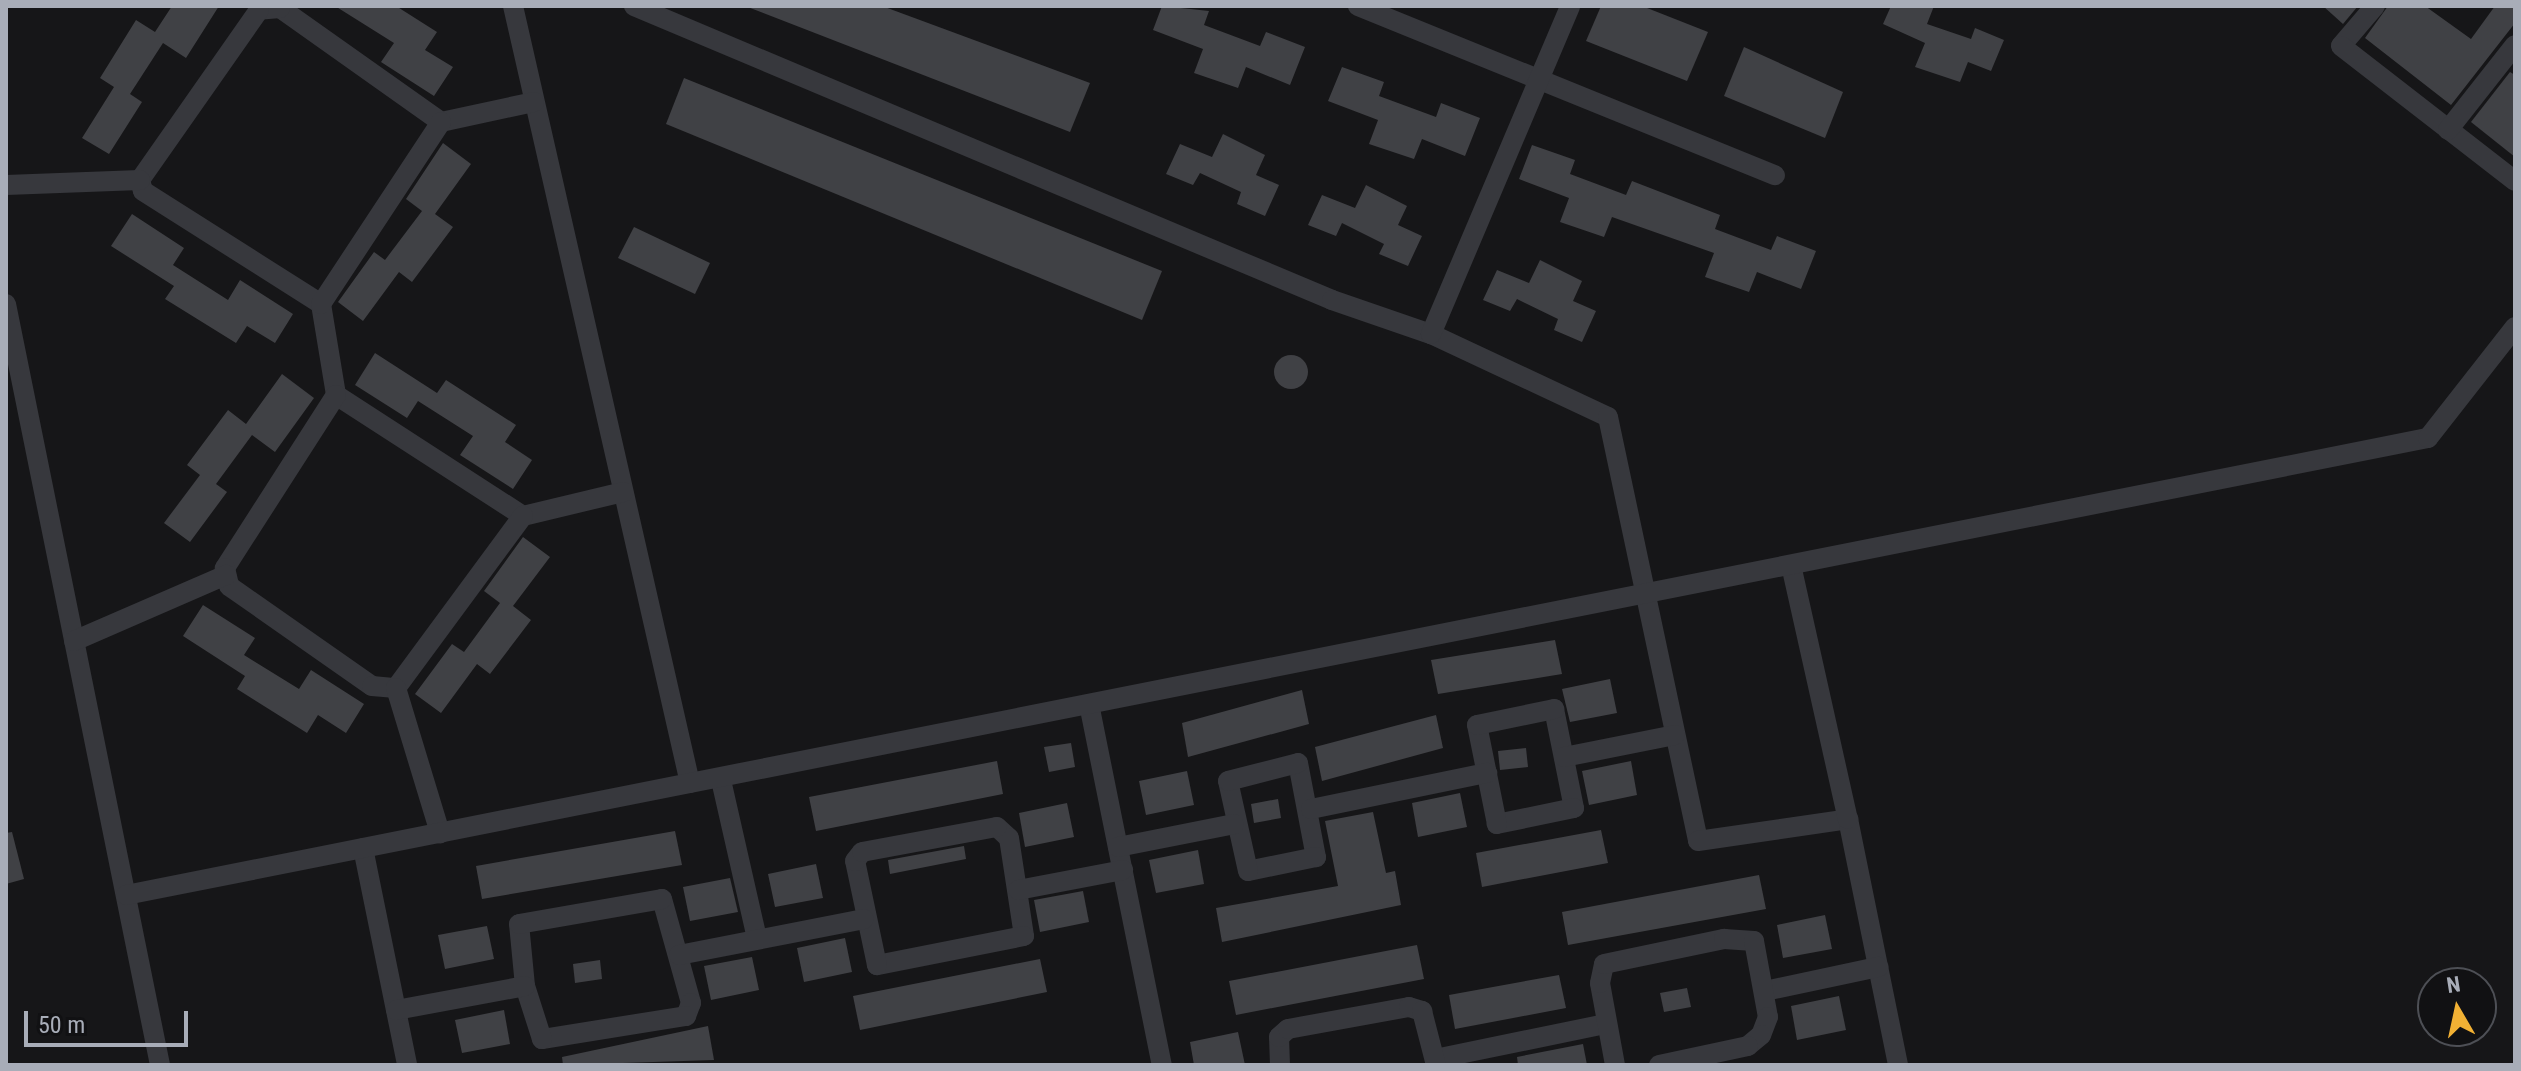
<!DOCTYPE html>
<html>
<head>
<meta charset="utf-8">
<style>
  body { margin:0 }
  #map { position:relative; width:2521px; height:1071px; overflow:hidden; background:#161618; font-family:"Roboto Condensed",sans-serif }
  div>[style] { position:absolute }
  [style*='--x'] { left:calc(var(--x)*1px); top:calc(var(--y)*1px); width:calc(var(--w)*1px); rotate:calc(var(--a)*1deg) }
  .building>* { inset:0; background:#404145 }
  .round { border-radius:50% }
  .street>* { height:20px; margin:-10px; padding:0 10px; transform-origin:10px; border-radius:10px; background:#37383d }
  span { translate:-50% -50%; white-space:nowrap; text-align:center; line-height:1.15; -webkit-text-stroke:6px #111113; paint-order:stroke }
  .frame { position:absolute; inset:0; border:8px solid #a8adb8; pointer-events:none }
  .north { position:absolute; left:2417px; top:967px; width:80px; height:80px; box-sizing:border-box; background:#111113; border:2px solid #4d4f55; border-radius:50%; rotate:351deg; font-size:22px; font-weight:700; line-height:32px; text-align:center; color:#a8adb8 }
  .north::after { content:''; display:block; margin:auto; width:28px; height:36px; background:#f2b134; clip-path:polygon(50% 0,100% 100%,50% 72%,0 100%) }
  .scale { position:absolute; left:24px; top:1011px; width:164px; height:36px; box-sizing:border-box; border:4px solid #a8adb8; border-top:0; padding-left:10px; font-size:24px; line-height:28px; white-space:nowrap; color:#a8adb8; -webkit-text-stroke:6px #111113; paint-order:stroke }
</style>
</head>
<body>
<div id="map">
  <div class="building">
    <div style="clip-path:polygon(172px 6px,219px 6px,186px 58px,163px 43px,130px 94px,142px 102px,109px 154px,82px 138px,114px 87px,100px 78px,136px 20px,155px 32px)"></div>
    <div style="clip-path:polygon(335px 6px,396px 6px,437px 32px,425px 50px,453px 67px,434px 96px,381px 62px,394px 43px)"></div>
    <div style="clip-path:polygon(745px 6px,882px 6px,1090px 83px,1070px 132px)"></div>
    <div style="clip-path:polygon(1162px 6px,1209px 11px,1204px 25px,1260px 46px,1266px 32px,1305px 47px,1290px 85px,1246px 67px,1238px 88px,1194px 73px,1203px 49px,1153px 30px)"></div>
    <div style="clip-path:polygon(1601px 6px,1642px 6px,1708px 32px,1687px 81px,1586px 41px)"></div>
    <div style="clip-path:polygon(1891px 6px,1934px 6px,1927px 24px,1971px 39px,1975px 28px,2004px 40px,1991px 71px,1968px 62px,1960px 82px,1915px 67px,1925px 43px,1883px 24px)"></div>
    <div style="clip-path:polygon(2323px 6px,2358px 6px,2343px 24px)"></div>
    <div style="clip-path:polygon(2388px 6px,2425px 6px,2471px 39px,2495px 6px,2515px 6px,2515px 23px,2451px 105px,2365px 38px)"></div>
    <div style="clip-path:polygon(1744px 47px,1843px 92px,1825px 138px,1724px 96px)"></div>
    <div style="clip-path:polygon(1342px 67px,1384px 82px,1379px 96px,1436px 117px,1441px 103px,1480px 118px,1465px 156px,1422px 139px,1414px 159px,1369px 144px,1378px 120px,1328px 101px)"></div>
    <div style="clip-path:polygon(2510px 72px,2515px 75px,2515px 157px,2471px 122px)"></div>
    <div style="clip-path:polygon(684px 78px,1162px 271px,1142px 320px,666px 124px)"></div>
    <div style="clip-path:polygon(1223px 134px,1265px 155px,1256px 175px,1279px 185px,1265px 216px,1237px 204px,1241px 192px,1200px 173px,1193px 185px,1166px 174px,1180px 144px,1212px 157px)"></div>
    <div style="clip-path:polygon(443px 143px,471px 164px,435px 214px,453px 227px,412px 282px,399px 272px,363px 321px,338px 302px,374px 252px,385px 260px,422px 211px,406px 199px)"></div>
    <div style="clip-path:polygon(1532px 145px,1575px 160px,1570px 174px,1626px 195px,1632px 181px,1720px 215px,1715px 229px,1771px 250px,1777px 236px,1816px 251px,1801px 289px,1757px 272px,1749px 292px,1705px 277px,1714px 253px,1612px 217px,1604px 237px,1560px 222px,1569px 198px,1519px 179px)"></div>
    <div style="clip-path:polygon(1366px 185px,1407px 206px,1398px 225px,1422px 236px,1408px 266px,1379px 254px,1384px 244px,1342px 223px,1336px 236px,1308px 225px,1322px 195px,1355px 208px)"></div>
    <div style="clip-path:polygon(132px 214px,184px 248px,173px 265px,228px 300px,240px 280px,293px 314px,275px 343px,247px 326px,236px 343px,165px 299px,174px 286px,111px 246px)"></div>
    <div style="clip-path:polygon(634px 227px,710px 263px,695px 294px,618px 258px)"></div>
    <div style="clip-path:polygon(1540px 260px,1582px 281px,1573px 301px,1596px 311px,1582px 342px,1554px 330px,1558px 319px,1517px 299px,1510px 311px,1483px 300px,1497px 270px,1529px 283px)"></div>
    <div style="clip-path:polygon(375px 353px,437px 393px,446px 380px,516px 425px,505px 442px,532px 460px,513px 489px,460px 455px,473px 436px,418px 401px,407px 418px,355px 385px)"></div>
    <div class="round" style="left:1274px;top:355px;width:34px;height:34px"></div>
    <div style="clip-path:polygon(282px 374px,314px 398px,275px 452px,252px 435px,216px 484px,227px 492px,190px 542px,164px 523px,200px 475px,187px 465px,228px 410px,246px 424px)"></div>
    <div style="clip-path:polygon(523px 537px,550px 557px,513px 606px,531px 620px,490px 674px,477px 664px,441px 713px,415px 694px,452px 644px,464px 652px,500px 603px,484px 591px)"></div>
    <div style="clip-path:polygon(203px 605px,255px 638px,244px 655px,299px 689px,311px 670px,364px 704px,346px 733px,318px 715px,307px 733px,237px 689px,245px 676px,183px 636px)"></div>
    <div style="clip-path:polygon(1555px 640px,1562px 674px,1438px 694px,1431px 660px)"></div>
    <div style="clip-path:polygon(1610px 679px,1617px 713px,1570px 722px,1562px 689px)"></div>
    <div style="clip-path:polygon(1302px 690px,1309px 724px,1188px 757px,1182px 723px)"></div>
    <div style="clip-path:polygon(1436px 715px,1443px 748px,1322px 781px,1315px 747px)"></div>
    <div style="clip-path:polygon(1071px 743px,1075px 767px,1049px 772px,1044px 747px)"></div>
    <div style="clip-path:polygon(1526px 748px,1528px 767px,1500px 770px,1498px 751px)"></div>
    <div style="clip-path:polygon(997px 761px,1003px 794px,816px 831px,809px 797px)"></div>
    <div style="clip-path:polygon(1631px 761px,1637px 795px,1589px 805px,1582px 771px)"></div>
    <div style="clip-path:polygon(1187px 771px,1194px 805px,1146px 815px,1139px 781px)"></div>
    <div style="clip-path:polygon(1460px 793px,1467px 827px,1418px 837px,1412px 803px)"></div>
    <div style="clip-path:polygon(1278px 799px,1281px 818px,1254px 823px,1251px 804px)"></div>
    <div style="clip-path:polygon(1067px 803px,1074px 837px,1025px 847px,1019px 813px)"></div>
    <div style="clip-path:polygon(1373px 812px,1386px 873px,1395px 871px,1401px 905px,1222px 942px,1216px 908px,1338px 886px,1325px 821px)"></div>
    <div style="clip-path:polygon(1601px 830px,1608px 863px,1482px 887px,1476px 853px)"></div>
    <div style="clip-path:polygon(675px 831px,682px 865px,482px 899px,476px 866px)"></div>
    <div style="clip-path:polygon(12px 832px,24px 879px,6px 884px,6px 833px)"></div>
    <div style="clip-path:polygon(964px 846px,966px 859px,890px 874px,888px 860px)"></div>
    <div style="clip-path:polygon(1198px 850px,1204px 884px,1156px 893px,1149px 860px)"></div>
    <div style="clip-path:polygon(816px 864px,823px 898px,775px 907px,768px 874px)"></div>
    <div style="clip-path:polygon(1759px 875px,1766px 909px,1568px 945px,1562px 912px)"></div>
    <div style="clip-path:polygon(730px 878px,738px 912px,690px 921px,683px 887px)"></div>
    <div style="clip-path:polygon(1083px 891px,1089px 922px,1040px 932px,1034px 900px)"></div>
    <div style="clip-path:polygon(1825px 915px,1832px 949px,1783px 958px,1777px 925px)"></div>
    <div style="clip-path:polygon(487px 926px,494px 959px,445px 969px,438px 935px)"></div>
    <div style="clip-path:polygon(845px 938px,852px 972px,804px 982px,797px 948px)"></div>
    <div style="clip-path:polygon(1417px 945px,1424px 979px,1236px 1015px,1229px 981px)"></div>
    <div style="clip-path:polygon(752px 957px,759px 990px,711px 1000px,704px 966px)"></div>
    <div style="clip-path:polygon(1040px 959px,1047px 992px,860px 1030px,853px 996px)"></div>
    <div style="clip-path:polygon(600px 960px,602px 979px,575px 983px,573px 964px)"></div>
    <div style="clip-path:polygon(1559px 975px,1566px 1008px,1455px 1029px,1449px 995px)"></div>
    <div style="clip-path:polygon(1687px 988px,1691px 1007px,1664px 1012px,1660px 993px)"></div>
    <div style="clip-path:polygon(1839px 996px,1846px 1030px,1797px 1040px,1791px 1006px)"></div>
    <div style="clip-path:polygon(504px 1010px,510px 1044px,462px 1053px,455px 1020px)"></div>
    <div style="clip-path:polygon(708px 1026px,714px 1060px,563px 1065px,562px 1057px)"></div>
    <div style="clip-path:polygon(1238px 1032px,1245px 1065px,1194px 1065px,1190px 1042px)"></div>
    <div style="clip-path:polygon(1583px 1044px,1587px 1065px,1518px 1065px,1517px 1057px)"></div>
  </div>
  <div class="street">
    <div style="--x:513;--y:6;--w:797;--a:77.17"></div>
    <div style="--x:634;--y:6;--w:757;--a:22.84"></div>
    <div style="--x:1332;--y:300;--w:105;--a:19"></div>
    <div style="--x:1431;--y:334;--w:195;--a:25.1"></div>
    <div style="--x:1608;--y:417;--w:433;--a:78"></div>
    <div style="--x:1698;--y:841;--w:152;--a:-8.3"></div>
    <div style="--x:1848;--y:819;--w:251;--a:78.5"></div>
    <div style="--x:1358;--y:6;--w:450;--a:22.1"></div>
    <div style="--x:2375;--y:6;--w:52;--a:130.4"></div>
    <div style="--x:2341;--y:46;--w:220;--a:37.8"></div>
    <div style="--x:534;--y:102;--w:95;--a:167.9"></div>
    <div style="--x:441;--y:122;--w:197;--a:-144.7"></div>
    <div style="--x:280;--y:8;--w:21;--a:175"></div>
    <div style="--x:259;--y:10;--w:208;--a:125"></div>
    <div style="--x:140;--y:180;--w:11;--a:75"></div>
    <div style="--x:143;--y:191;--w:211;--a:32.4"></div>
    <div style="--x:321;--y:304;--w:92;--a:80.6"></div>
    <div style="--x:336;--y:395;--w:223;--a:32.9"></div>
    <div style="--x:523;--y:516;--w:103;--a:-13.5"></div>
    <div style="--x:2448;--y:130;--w:108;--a:-51.8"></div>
    <div style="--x:6;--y:185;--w:134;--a:-2.1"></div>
    <div style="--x:6;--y:304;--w:776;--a:78.56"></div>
    <div style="--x:321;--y:304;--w:218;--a:-56.6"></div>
    <div style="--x:1431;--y:334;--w:356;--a:-67"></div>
    <div style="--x:336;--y:395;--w:206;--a:122.7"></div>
    <div style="--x:225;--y:568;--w:18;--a:77"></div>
    <div style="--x:229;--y:586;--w:174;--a:35"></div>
    <div style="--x:372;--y:686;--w:24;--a:5"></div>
    <div style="--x:396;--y:688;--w:214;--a:-53.6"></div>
    <div style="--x:1791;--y:565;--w:260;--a:77.4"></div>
    <div style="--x:74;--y:641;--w:166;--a:-23.5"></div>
    <div style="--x:396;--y:688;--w:152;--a:73.1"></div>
    <div style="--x:1089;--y:704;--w:368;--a:78.6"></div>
    <div style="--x:1554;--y:709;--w:101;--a:78.6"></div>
    <div style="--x:1574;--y:808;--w:79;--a:168.3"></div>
    <div style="--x:1497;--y:824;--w:101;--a:-101.4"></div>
    <div style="--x:1477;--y:725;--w:79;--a:-11.7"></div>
    <div style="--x:1564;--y:757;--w:113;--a:-11.2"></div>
    <div style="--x:1298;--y:763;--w:96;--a:79.2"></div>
    <div style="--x:1316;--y:857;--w:69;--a:168.4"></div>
    <div style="--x:1248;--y:871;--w:92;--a:-102.5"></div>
    <div style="--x:1228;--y:781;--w:72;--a:-14.4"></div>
    <div style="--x:721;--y:780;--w:162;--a:77.2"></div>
    <div style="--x:1311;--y:809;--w:180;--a:-11.6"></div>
    <div style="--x:997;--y:827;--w:16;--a:43"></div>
    <div style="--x:1009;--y:838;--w:99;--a:81.3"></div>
    <div style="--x:1024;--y:936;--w:150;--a:168.8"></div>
    <div style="--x:877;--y:965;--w:106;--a:-101.9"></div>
    <div style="--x:855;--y:861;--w:11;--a:-52"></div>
    <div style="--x:862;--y:852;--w:137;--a:-10.5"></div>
    <div style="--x:1118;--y:847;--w:118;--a:-11.2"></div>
    <div style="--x:363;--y:848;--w:221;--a:78.5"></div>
    <div style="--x:1018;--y:890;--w:107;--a:-10.8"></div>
    <div style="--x:126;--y:895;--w:2347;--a:-11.23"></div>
    <div style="--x:2428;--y:438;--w:141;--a:-51.9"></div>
    <div style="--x:662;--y:899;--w:108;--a:74.4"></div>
    <div style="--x:691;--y:1003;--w:14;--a:111"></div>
    <div style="--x:686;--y:1016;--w:146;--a:170.9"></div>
    <div style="--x:542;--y:1039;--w:56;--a:-107.8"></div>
    <div style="--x:525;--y:986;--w:62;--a:-95.5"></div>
    <div style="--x:519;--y:924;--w:145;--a:-9.9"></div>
    <div style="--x:679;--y:955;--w:188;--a:-11"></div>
    <div style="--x:1765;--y:991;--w:116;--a:-12"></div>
    <div style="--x:396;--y:1010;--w:131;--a:-10.5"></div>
    <div style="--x:1435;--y:1059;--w:175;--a:-11.6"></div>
    <div style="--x:1280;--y:1065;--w:28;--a:-92"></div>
    <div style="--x:1279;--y:1037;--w:12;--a:-42"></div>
    <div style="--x:1288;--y:1029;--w:123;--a:-10.3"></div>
    <div style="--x:1409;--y:1007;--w:14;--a:17"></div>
    <div style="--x:1422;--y:1011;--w:56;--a:75.5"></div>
    <div style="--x:1615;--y:1065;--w:83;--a:-100.4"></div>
    <div style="--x:1600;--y:983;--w:19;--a:-78"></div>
    <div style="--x:1604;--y:964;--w:123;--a:-11.8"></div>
    <div style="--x:1724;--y:939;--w:30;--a:4"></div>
    <div style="--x:1754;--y:941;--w:77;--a:79.6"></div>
    <div style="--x:1768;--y:1017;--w:19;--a:111"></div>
    <div style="--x:1761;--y:1035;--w:17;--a:140"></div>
    <div style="--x:1748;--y:1046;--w:91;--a:167.9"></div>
  </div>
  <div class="frame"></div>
  <div class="north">N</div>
  <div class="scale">50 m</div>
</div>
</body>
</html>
